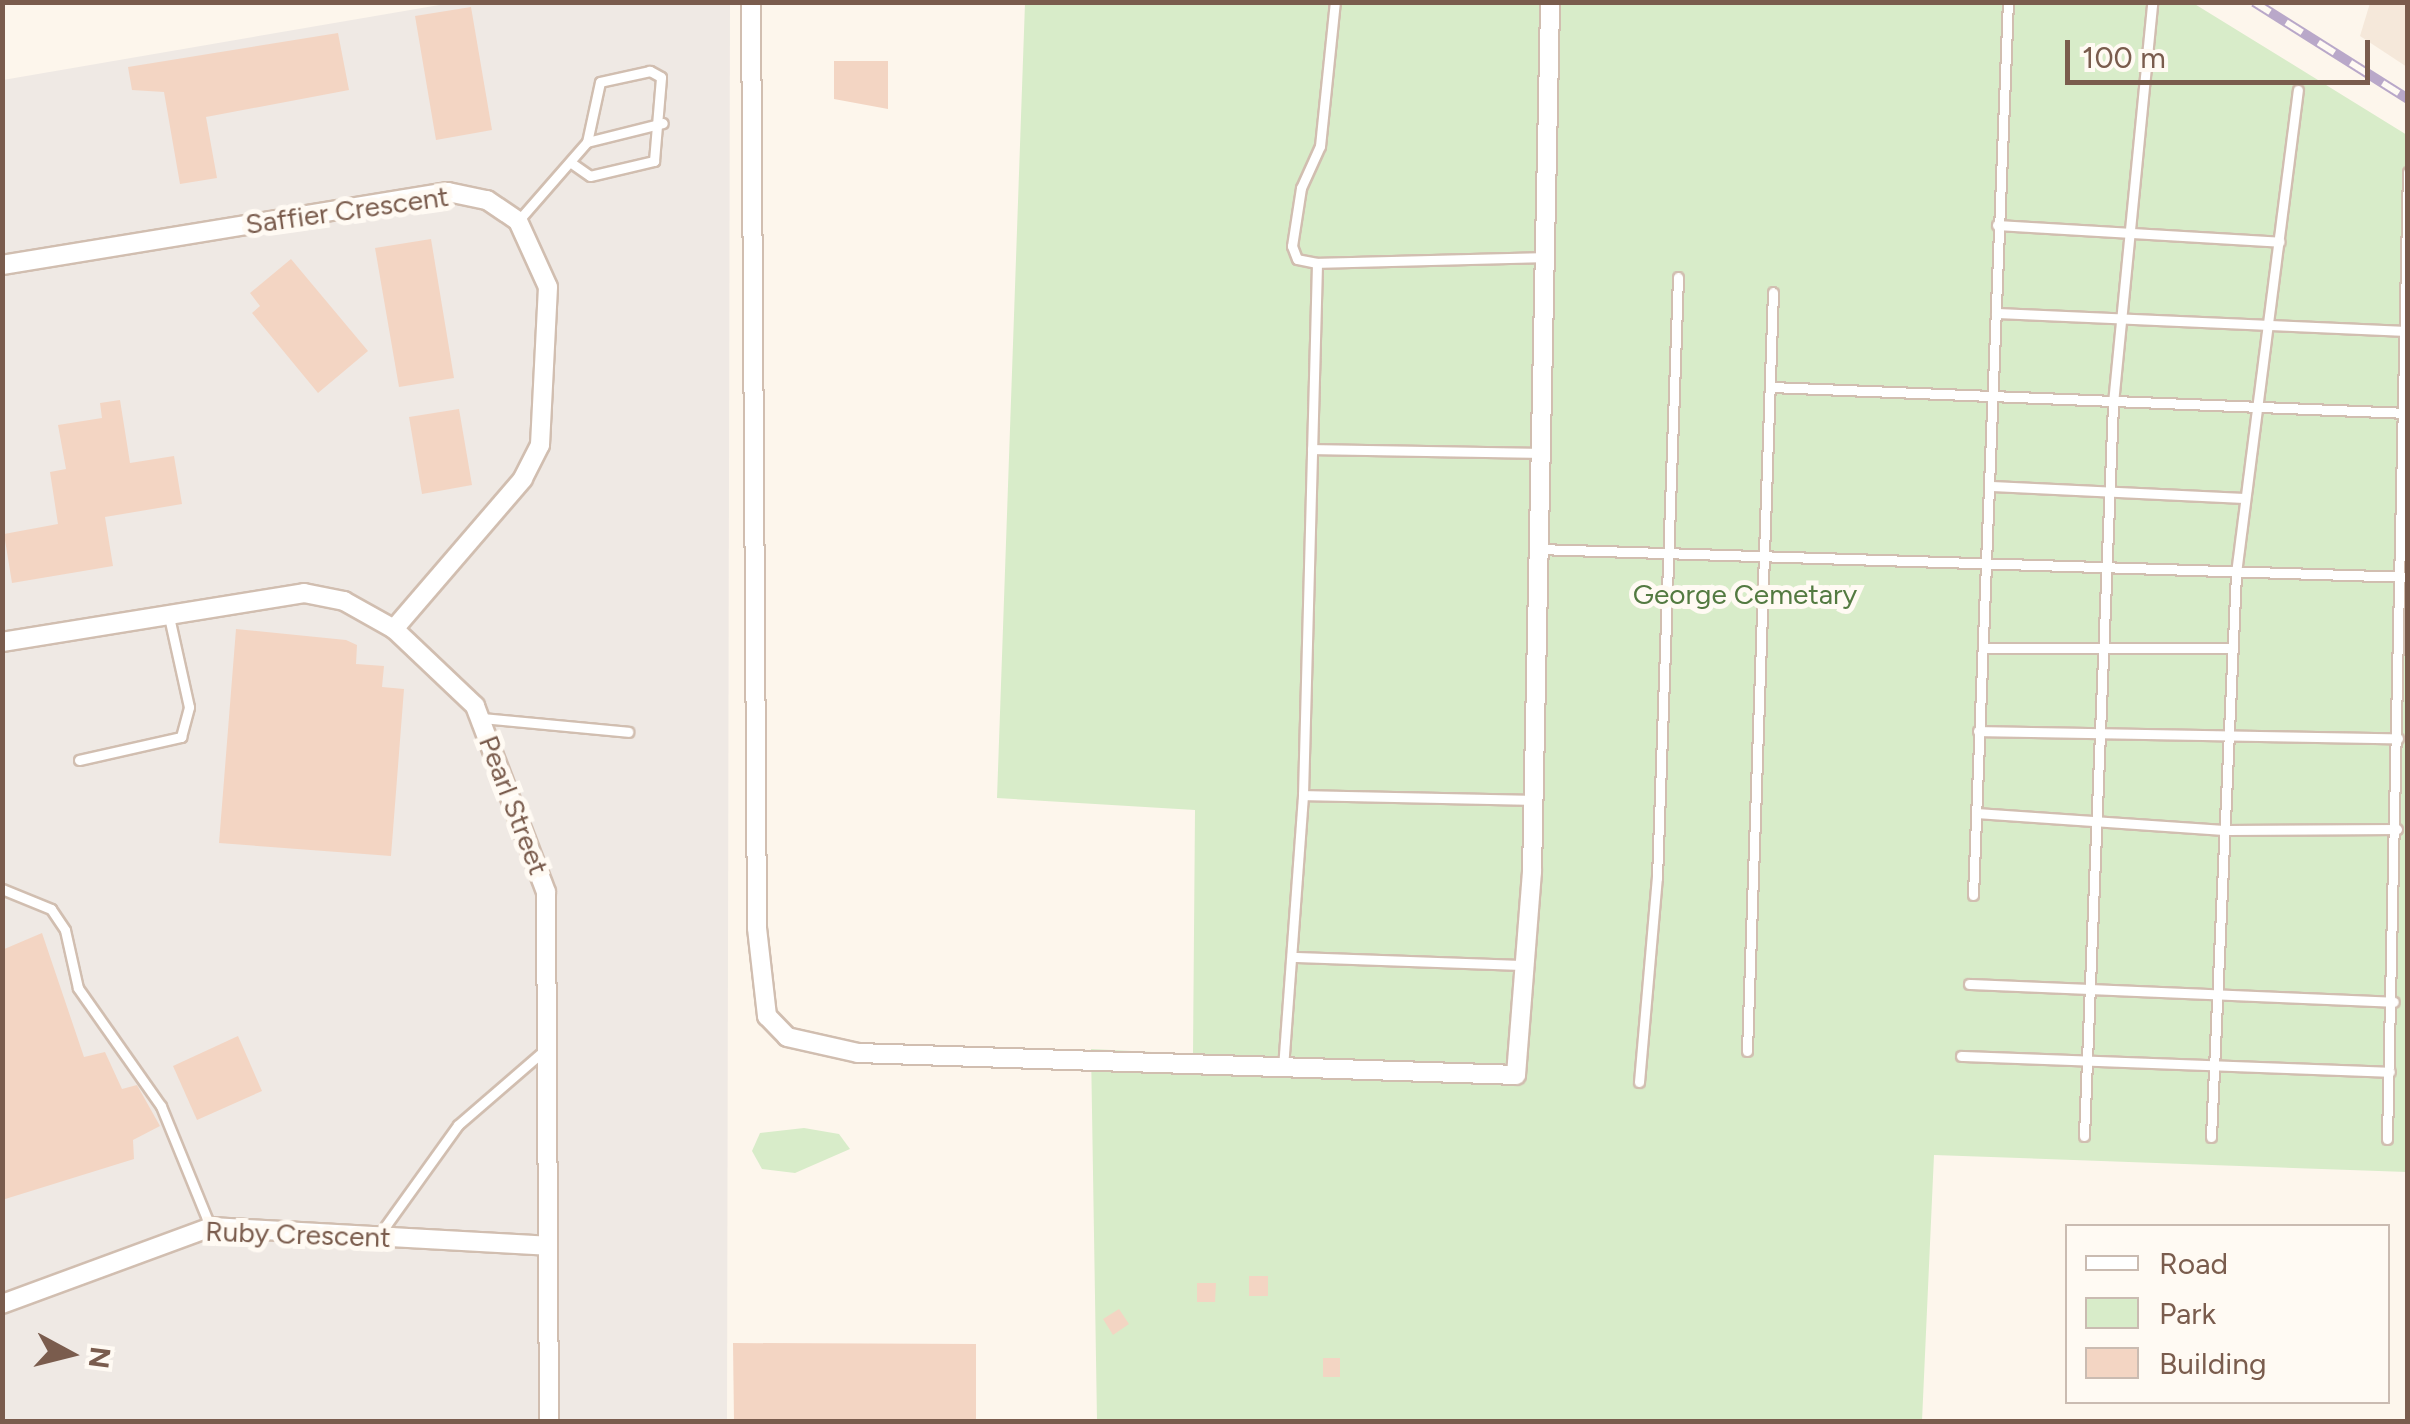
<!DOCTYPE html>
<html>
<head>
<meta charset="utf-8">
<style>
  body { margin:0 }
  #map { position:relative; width:2410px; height:1424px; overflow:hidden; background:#fdf6ec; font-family:Figtree,sans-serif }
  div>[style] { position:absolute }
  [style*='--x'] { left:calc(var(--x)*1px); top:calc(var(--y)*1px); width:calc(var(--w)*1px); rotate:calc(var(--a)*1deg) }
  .residential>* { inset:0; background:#f5e8da }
  .industrial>* { inset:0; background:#efe9e4 }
  .green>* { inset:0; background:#d8ecc9 }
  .building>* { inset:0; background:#f3d5c3 }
  .roads { filter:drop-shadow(2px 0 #d1beb0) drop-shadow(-2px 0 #d1beb0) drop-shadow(0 2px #d1beb0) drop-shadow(0 -2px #d1beb0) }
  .lane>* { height:9px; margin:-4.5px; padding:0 4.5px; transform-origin:4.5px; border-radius:4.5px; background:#fff }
  .street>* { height:18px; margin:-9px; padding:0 9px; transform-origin:9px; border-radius:9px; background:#fff }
  .rail>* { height:10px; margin-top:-5px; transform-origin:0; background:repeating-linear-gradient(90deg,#fffaf3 0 19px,#b9a8c9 0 38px); box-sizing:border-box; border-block:2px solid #b9a8c9 }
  span { translate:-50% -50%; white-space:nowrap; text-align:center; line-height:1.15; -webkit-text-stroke:10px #fffaf3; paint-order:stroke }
  .street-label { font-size:28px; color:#7a5c4d }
  .park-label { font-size:28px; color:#537a41 }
  .frame { position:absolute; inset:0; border:5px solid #7a5c4d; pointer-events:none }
  .legend { position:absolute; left:2065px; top:1224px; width:325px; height:180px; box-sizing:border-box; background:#fffaf3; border:2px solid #cabbb1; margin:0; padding:12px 18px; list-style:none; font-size:30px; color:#7a5c4d }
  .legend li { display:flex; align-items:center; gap:20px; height:50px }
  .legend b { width:50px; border:2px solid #cabbb1 }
  .north { position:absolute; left:20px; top:1304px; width:100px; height:100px; -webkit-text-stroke:8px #fffaf3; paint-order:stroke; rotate:97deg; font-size:28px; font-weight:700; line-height:40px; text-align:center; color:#7a5c4d }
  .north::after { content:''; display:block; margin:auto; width:35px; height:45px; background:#7a5c4d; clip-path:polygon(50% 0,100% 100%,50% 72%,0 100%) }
  .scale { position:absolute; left:2065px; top:40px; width:305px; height:45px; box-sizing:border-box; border:5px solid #7a5c4d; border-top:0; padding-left:12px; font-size:30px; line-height:35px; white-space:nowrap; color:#7a5c4d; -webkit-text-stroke:8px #fffaf3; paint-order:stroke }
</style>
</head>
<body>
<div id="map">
  <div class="residential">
    <div style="clip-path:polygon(2370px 3px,2407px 3px,2407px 67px,2360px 36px)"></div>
  </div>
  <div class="industrial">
    <div style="clip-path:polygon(451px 3px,730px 3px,727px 1421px,3px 1422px,3px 80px)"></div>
  </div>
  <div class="green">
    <div style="clip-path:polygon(1025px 3px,2193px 3px,2407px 135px,2407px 1172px,1934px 1155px,1922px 1421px,1097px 1421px,1091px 1049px,1193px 1054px,1195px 810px,997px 798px)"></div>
    <div style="clip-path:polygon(804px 1128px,839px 1134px,850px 1149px,795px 1173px,762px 1169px,752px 1151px,760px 1133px)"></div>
  </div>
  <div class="building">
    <div style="clip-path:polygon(471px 7px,492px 130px,436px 140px,415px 16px)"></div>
    <div style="clip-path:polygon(338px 33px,349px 90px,206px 117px,217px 178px,180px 184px,164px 92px,132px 90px,128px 67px)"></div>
    <div style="clip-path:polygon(834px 61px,888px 61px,888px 109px,834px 99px)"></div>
    <div style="clip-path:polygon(431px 239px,454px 378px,399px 387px,375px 248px)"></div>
    <div style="clip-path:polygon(291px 259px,368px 351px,318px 393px,252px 313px,260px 306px,250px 293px)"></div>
    <div style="clip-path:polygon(120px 400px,130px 463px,174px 456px,182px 504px,105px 517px,113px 566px,12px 583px,4px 534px,58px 524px,50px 472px,66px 469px,58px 425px,102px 418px,100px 403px)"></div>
    <div style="clip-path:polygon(459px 409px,472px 485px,422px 494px,409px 417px)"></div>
    <div style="clip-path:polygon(236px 629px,346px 640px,357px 645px,356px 664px,384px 666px,382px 687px,404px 689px,391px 856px,219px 843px)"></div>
    <div style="clip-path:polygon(42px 933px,84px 1057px,105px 1052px,122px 1089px,137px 1085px,160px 1126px,133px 1140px,134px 1159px,2px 1200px,2px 950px)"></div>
    <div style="clip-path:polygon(238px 1036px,262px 1091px,197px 1120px,173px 1066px)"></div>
    <div style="clip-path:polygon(1249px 1276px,1268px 1276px,1268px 1296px,1249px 1296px)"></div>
    <div style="clip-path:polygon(1197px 1283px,1216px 1283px,1215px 1302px,1197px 1302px)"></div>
    <div style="clip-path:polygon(1119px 1309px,1129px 1324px,1113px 1335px,1103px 1319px)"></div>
    <div style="clip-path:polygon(733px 1343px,976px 1344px,976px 1422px,734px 1422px)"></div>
    <div style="clip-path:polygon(1323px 1358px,1340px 1358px,1340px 1377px,1323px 1377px)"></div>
  </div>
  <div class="roads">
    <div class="lane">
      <div style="--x:570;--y:162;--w:24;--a:35"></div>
      <div style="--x:590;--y:176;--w:66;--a:-13.2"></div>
      <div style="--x:654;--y:161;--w:84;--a:-85.2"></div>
      <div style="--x:661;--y:77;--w:13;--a:-151"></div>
      <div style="--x:650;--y:71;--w:51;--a:167.6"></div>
      <div style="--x:600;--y:82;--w:61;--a:102.2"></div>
      <div style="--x:518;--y:221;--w:105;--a:-48.9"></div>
      <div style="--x:587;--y:142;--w:78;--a:-14"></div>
      <div style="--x:1997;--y:225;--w:283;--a:3.4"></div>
      <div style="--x:1317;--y:263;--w:227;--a:-1.5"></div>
      <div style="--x:1996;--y:313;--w:412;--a:2.5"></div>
      <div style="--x:1771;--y:387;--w:638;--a:2.34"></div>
      <div style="--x:1312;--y:449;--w:228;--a:1"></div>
      <div style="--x:1991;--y:486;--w:254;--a:2.7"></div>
      <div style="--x:1538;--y:549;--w:870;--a:1.84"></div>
      <div style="--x:1983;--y:648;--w:250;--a:0"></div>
      <div style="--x:481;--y:718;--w:148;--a:5.4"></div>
      <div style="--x:1978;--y:731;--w:420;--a:1"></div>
      <div style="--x:79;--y:760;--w:105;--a:-12.7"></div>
      <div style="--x:181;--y:737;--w:31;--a:-75"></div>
      <div style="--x:189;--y:707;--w:97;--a:-102.5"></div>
      <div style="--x:1303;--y:795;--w:230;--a:1.2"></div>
      <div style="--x:1976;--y:813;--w:252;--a:3.9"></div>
      <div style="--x:2227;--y:830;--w:170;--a:-0.3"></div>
      <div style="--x:2;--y:889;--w:53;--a:22.2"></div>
      <div style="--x:51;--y:909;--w:25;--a:56"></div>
      <div style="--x:65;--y:930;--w:59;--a:77.4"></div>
      <div style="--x:78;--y:988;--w:144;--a:54.9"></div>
      <div style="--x:161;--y:1106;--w:130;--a:67.8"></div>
      <div style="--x:1973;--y:895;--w:894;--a:-87.76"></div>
      <div style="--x:1294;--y:957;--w:230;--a:2"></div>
      <div style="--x:1969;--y:984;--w:425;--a:2.4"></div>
      <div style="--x:1747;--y:1051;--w:759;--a:-88.04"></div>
      <div style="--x:1961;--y:1056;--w:429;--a:2.1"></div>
      <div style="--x:1283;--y:1068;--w:274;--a:-85.8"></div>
      <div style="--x:1303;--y:795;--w:532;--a:-88.49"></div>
      <div style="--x:1317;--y:263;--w:20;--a:-169"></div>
      <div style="--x:1297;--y:259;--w:14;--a:-111"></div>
      <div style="--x:1292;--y:246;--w:59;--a:-81.2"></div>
      <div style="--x:1301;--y:188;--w:46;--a:-65.7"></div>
      <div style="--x:1320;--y:146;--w:145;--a:-84.1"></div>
      <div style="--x:1639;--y:1082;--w:205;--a:-85"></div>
      <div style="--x:1657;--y:878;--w:601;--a:-88"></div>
      <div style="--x:2084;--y:1136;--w:734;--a:-87.73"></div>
      <div style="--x:2113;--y:403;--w:403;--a:-84.4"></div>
      <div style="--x:2211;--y:1137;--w:565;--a:-87.46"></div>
      <div style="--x:2236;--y:573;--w:487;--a:-82.7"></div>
      <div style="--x:2387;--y:1139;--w:967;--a:-88.76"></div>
      <div style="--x:379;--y:1235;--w:135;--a:-54.3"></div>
      <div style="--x:458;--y:1125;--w:118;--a:-40.9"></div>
    </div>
    <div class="street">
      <div style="--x:751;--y:2;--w:926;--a:89.63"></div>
      <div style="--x:757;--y:928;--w:89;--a:83.5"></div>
      <div style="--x:767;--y:1016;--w:29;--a:46"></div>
      <div style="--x:787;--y:1037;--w:73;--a:12.7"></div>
      <div style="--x:858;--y:1053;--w:658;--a:1.91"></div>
      <div style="--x:1516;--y:1075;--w:204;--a:-85.5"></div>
      <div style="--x:1532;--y:872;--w:870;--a:-88.81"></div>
      <div style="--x:2;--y:265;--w:452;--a:-9.3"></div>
      <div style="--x:448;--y:192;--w:40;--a:12"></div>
      <div style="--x:487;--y:200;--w:37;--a:34"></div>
      <div style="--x:518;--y:221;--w:72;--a:65.6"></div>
      <div style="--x:548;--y:287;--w:158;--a:92.9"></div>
      <div style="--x:540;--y:445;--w:38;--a:117"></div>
      <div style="--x:523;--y:479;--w:198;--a:130.7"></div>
      <div style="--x:2;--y:642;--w:306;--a:-9.2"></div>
      <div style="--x:304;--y:593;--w:41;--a:11.3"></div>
      <div style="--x:344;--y:601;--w:57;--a:29.2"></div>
      <div style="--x:394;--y:629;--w:112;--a:43.5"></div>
      <div style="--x:475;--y:706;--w:199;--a:69.1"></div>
      <div style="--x:546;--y:892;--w:530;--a:89.68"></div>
      <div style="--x:2;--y:1304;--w:223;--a:-20.2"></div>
      <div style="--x:211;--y:1227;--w:337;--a:3.2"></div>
    </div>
  </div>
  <div class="rail">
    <div style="--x:2254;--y:2;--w:182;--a:32.2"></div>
  </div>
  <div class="street-label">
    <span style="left:347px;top:210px;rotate:-8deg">Saffier Crescent</span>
    <span style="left:514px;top:805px;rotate:69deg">Pearl Street</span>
    <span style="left:298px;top:1234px;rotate:2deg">Ruby Crescent</span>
  </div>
  <div class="park-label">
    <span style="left:1745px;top:594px">George Cemetary</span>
  </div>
  <div class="frame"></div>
  <ul class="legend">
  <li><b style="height:12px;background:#fff"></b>Road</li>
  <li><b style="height:28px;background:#d8ecc9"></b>Park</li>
  <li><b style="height:28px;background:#f3d5c3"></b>Building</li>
  </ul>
  <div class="north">N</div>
  <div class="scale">100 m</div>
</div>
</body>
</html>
